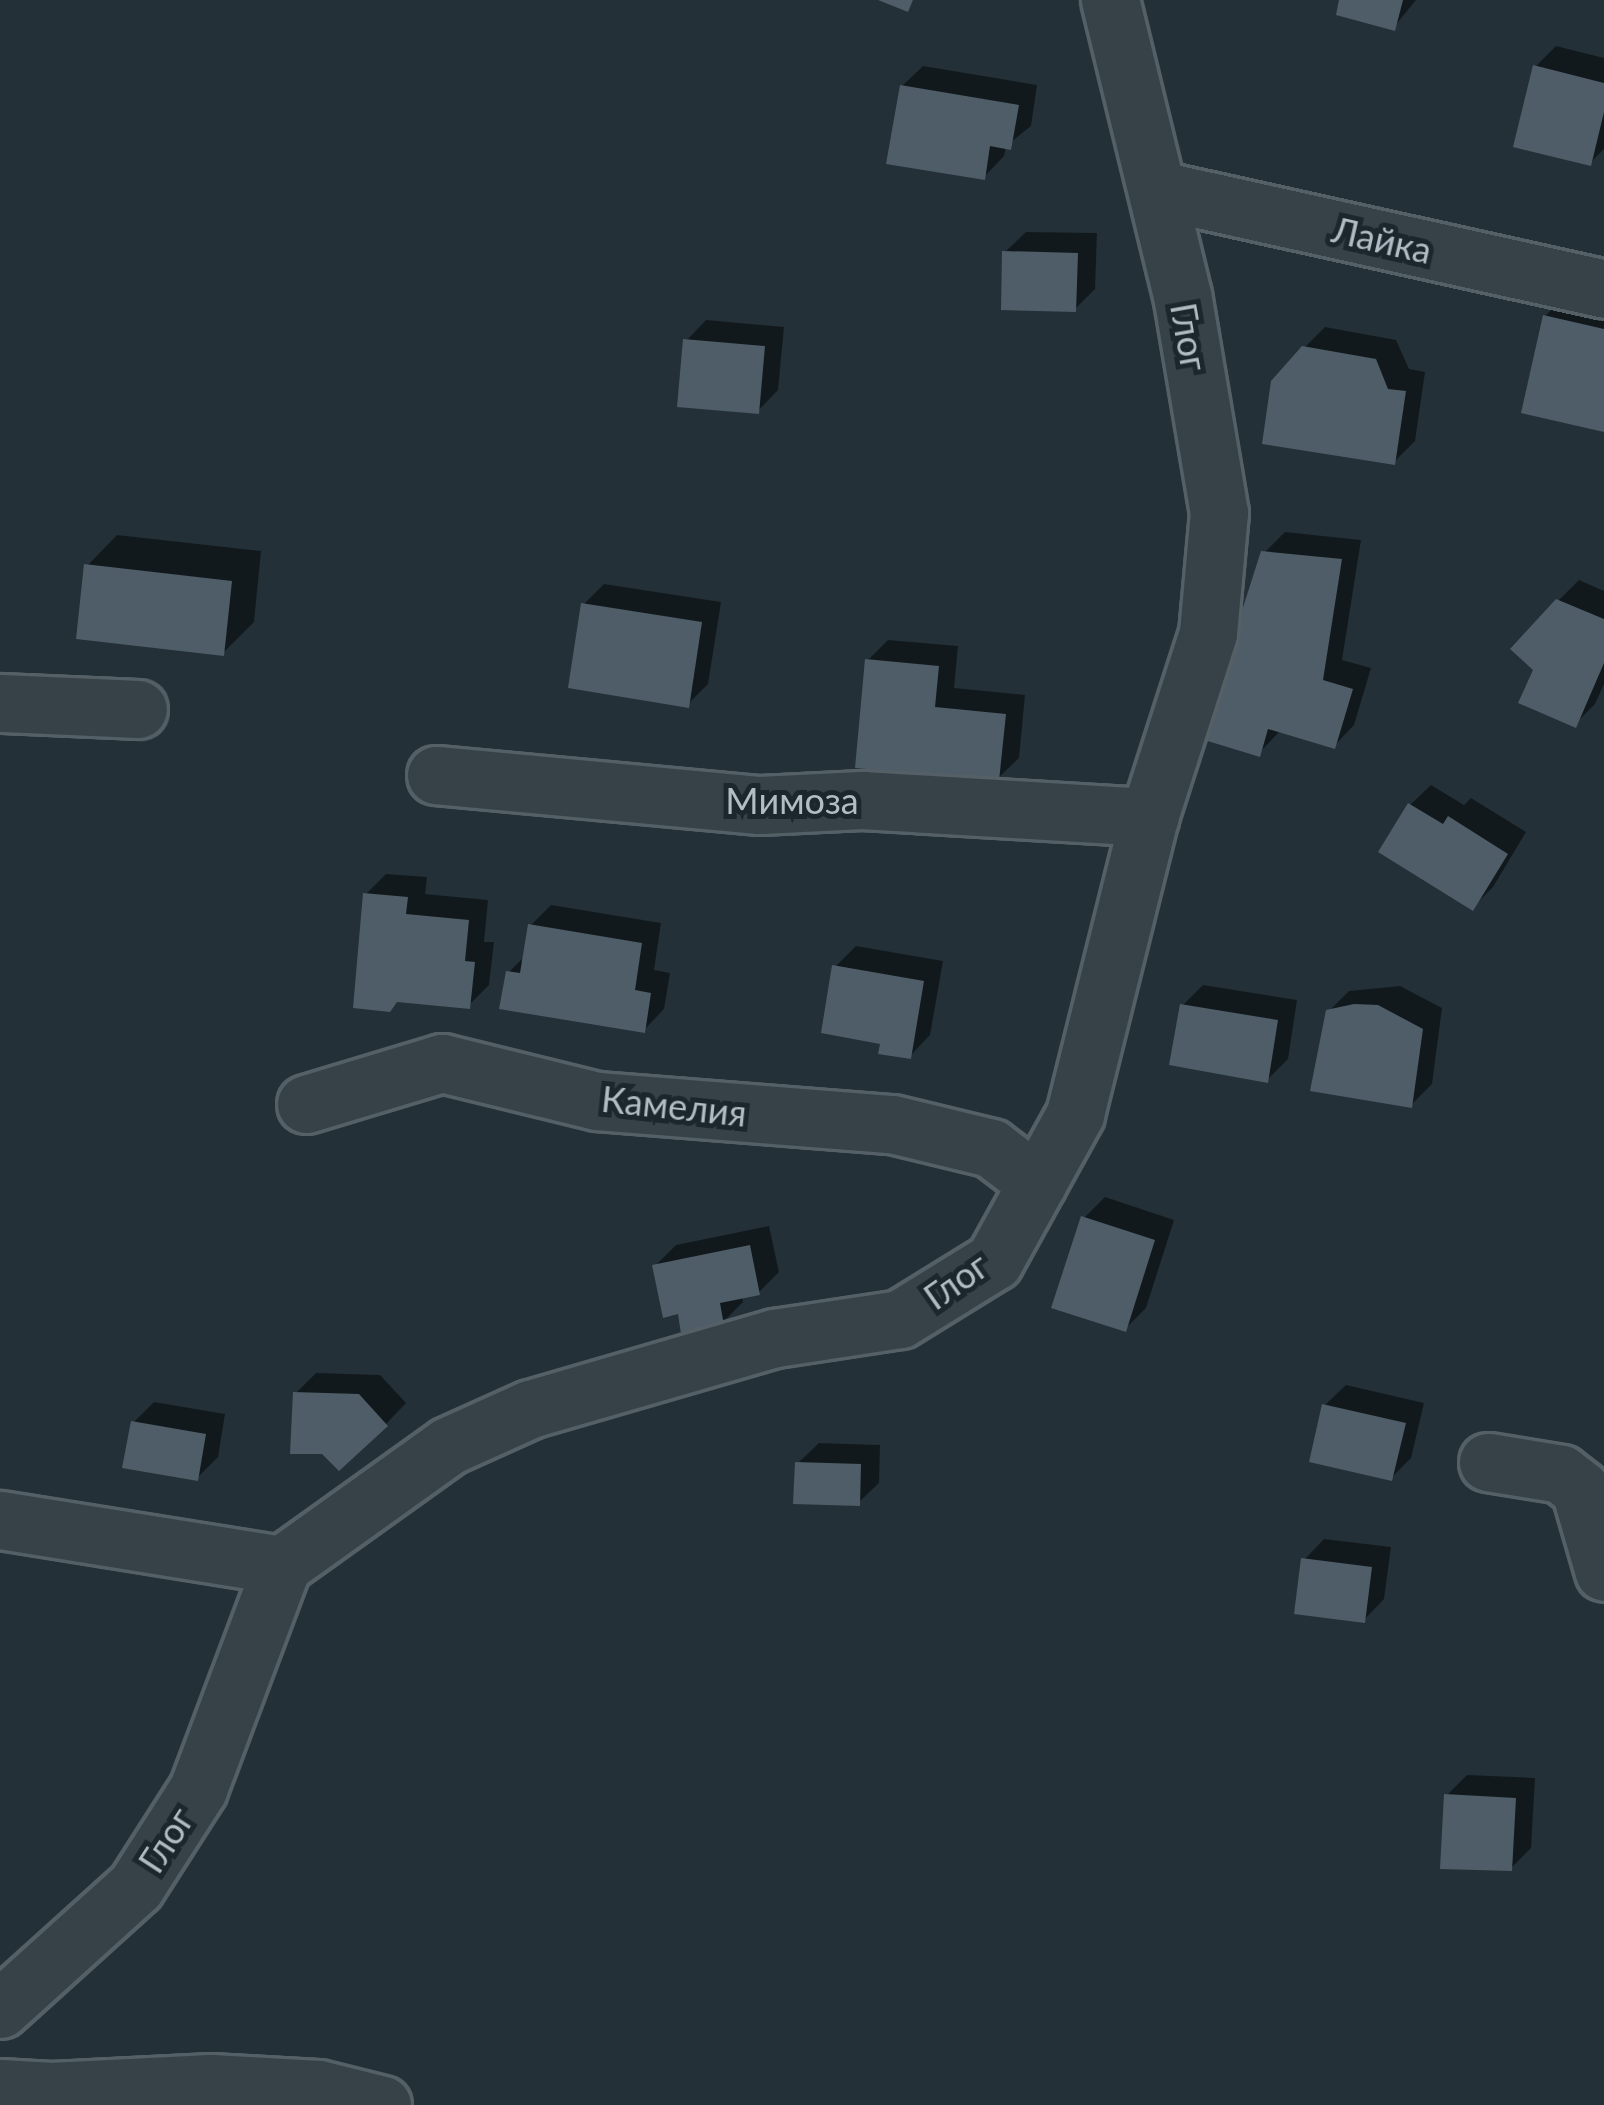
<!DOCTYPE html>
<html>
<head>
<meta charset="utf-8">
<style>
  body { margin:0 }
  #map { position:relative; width:1604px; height:2105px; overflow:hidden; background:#233038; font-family:Lato,sans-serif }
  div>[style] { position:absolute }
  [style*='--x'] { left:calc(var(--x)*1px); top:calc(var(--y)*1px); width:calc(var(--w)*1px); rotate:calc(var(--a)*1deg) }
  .shadow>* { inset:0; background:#0007 }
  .building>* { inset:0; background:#4e5d67 }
  .roads { filter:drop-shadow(3px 0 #545f66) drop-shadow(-3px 0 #545f66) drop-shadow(0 3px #545f66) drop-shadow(0 -3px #545f66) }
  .minor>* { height:57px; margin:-28.5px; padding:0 28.5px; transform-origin:28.5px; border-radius:28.5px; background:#364148 }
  span { translate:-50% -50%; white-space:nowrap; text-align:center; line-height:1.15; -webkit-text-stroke:10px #1c262d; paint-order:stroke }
  .street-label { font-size:36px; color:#b1bcc5 }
</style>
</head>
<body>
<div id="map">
  <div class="shadow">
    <div style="clip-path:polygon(1342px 0,1416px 0,1394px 27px)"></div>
    <div style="clip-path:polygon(1556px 46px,1604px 58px,1604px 149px,1590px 163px,1536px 66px)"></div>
    <div style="clip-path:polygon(923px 66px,1037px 85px,1031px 126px,1006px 146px,1004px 156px,984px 177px,902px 86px)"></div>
    <div style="clip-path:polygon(1026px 232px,1097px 233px,1095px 289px,1075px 309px,1005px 252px)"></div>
    <div style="clip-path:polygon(1566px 296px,1604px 305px,1604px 429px,1545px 316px)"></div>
    <div style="clip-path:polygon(706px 320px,784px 327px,778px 390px,758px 411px,686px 341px)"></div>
    <div style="clip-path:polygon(1325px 327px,1396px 340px,1409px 369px,1425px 372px,1415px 441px,1394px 462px,1304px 348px)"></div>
    <div style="clip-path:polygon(1285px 532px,1361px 540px,1342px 660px,1371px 668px,1354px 725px,1334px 746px,1281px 730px,1259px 753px,1264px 553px)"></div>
    <div style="clip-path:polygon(117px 535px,261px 551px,254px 622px,223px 653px,87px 566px)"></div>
    <div style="clip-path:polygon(1579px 580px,1604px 591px,1604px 684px,1595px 704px,1575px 724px,1558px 601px)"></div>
    <div style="clip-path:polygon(604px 584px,721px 602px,708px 684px,688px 704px,584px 604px)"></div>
    <div style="clip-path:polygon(888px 640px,958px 646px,954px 688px,1025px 695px,1019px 758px,998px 778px,868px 660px)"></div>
    <div style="clip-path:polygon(1431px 785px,1464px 805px,1471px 798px,1526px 832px,1493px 887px,1473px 907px,1410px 805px)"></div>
    <div style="clip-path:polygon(386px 874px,427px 877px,425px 894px,488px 900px,484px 942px,494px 942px,489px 985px,469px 1005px,366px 894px)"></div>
    <div style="clip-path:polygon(551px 905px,661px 923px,654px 970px,670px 973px,664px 1009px,644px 1030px,508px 973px,526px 955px,530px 926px)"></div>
    <div style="clip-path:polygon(856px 946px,943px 961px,930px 1035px,910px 1056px,883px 1042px,835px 967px)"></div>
    <div style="clip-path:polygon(1203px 985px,1297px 1000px,1288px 1059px,1267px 1080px,1183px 1005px)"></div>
    <div style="clip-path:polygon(1400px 986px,1442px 1008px,1432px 1084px,1411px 1105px,1328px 1012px,1349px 991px)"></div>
    <div style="clip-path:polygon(1105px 1197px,1174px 1220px,1146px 1308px,1125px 1329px,1084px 1218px)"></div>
    <div style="clip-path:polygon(769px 1226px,779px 1272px,759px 1292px,742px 1296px,743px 1302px,723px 1322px,680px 1311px,655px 1266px,676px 1245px)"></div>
    <div style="clip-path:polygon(316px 1373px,380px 1375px,406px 1403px,386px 1424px,324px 1451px,296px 1393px)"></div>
    <div style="clip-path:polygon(1346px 1385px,1424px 1403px,1411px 1458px,1391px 1478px,1325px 1405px)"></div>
    <div style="clip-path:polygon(154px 1402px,225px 1414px,218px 1457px,197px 1478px,134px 1422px)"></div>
    <div style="clip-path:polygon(819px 1443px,880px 1445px,879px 1483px,858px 1503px,798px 1463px)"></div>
    <div style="clip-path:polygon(1324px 1539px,1391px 1547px,1384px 1599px,1364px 1620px,1304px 1560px)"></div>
    <div style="clip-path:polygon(1467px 1775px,1535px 1778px,1531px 1848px,1511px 1868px,1447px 1795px)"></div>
  </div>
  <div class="building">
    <div style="clip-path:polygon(878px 0,913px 0,908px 12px)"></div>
    <div style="clip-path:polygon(1339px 0,1403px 0,1395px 31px,1336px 15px)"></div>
    <div style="clip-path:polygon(1533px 65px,1604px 83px,1604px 112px,1591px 166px,1513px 147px)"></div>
    <div style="clip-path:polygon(900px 85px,1019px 105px,1011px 150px,990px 146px,985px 180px,886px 164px)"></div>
    <div style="clip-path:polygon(1002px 251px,1078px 253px,1076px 312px,1001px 310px)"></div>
    <div style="clip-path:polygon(1543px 315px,1604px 329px,1604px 432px,1521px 413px)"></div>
    <div style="clip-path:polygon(683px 339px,765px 346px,759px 414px,677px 407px)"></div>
    <div style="clip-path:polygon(1302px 346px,1376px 359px,1388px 389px,1406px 391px,1395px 465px,1262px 444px,1271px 381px)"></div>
    <div style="clip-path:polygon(1261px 551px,1342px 559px,1323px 680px,1353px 689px,1335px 749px,1268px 729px,1260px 757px,1201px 739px)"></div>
    <div style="clip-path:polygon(84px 564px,232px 581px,224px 656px,76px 639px)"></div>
    <div style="clip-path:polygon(1556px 599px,1604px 619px,1604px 663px,1576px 728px,1518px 703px,1533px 670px,1510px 649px)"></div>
    <div style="clip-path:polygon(581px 603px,702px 622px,689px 708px,568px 688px)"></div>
    <div style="clip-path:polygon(865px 659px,939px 666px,935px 707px,1006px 714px,999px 781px,855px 768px)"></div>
    <div style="clip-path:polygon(1408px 803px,1443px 824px,1448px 816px,1508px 854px,1473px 911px,1378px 852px)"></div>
    <div style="clip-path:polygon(363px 893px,408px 897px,406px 914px,469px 920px,465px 961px,475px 962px,470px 1009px,397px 1002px,390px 1012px,353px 1008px)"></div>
    <div style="clip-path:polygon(528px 924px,642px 943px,635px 990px,651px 993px,645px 1033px,499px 1009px,506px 971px,520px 973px)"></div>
    <div style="clip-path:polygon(832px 965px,924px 981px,911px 1059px,878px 1054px,880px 1044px,821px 1033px)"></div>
    <div style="clip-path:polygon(1180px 1004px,1278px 1020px,1268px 1083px,1169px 1065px)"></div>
    <div style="clip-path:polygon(1354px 1004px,1378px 1005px,1423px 1029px,1412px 1108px,1310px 1091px,1326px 1010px)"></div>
    <div style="clip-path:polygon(1081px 1216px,1155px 1240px,1126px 1332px,1051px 1308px)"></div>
    <div style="clip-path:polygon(750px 1245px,760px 1295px,720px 1303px,724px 1325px,681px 1334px,678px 1314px,663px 1318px,652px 1265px)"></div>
    <div style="clip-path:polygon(293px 1392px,359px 1394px,388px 1426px,339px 1471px,322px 1454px,290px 1454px)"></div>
    <div style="clip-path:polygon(1322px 1404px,1406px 1423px,1392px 1481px,1309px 1462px)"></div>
    <div style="clip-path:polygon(131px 1421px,206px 1434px,198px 1481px,122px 1468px)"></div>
    <div style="clip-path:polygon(795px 1462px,861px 1464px,860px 1506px,793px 1504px)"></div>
    <div style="clip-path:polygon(1301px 1558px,1372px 1567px,1365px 1623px,1294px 1614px)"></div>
    <div style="clip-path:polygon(1444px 1794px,1516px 1798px,1512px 1871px,1440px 1869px)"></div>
  </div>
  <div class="roads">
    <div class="minor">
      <div style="--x:1159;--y:190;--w:456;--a:12.5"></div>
      <div style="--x:0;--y:703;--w:138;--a:2.5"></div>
      <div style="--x:436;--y:775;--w:325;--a:5.3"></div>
      <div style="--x:760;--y:805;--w:102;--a:-2.8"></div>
      <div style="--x:862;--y:800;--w:288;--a:3.4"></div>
      <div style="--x:306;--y:1104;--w:142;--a:-16.8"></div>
      <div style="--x:442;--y:1063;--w:160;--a:13.8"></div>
      <div style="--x:597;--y:1101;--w:296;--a:4.5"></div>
      <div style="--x:892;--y:1124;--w:102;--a:13.6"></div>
      <div style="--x:991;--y:1148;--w:58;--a:37.3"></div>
      <div style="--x:1488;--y:1462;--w:74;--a:9.3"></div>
      <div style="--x:1561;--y:1474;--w:24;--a:38"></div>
      <div style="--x:1580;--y:1489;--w:86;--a:73.9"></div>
      <div style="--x:0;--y:1520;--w:286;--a:9.1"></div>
      <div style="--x:0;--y:2009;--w:183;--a:-42.1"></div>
      <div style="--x:136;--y:1886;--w:115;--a:-57.4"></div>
      <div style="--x:198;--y:1789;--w:239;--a:-69.4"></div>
      <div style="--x:282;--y:1565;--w:204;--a:-35.6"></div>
      <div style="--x:448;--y:1446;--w:90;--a:-24.3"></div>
      <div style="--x:530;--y:1409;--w:255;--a:-16.2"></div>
      <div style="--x:775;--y:1338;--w:126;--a:-8.6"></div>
      <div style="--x:900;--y:1319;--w:110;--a:-31.7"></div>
      <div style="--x:994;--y:1261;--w:168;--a:-61.1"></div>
      <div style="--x:1075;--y:1114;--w:306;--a:-76"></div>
      <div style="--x:1149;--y:817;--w:193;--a:-72.2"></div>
      <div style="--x:1208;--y:633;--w:121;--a:-84.8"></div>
      <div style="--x:1219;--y:513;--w:221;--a:-99.6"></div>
      <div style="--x:1182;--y:295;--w:304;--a:-103.7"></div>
      <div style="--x:0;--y:2088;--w:51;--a:3.4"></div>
      <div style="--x:51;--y:2091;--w:160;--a:-2.9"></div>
      <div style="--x:211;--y:2083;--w:107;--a:3.2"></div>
      <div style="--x:318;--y:2089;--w:66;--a:14"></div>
    </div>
  </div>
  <div class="street-label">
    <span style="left:1382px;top:240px;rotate:13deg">Лайка</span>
    <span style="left:1189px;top:337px;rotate:80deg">Глог</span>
    <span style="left:792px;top:801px">Мимоза</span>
    <span style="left:674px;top:1106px;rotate:6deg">Камелия</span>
    <span style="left:956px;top:1281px;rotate:-35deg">Глог</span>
    <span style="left:166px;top:1840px;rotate:-57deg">Глог</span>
  </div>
</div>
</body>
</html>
